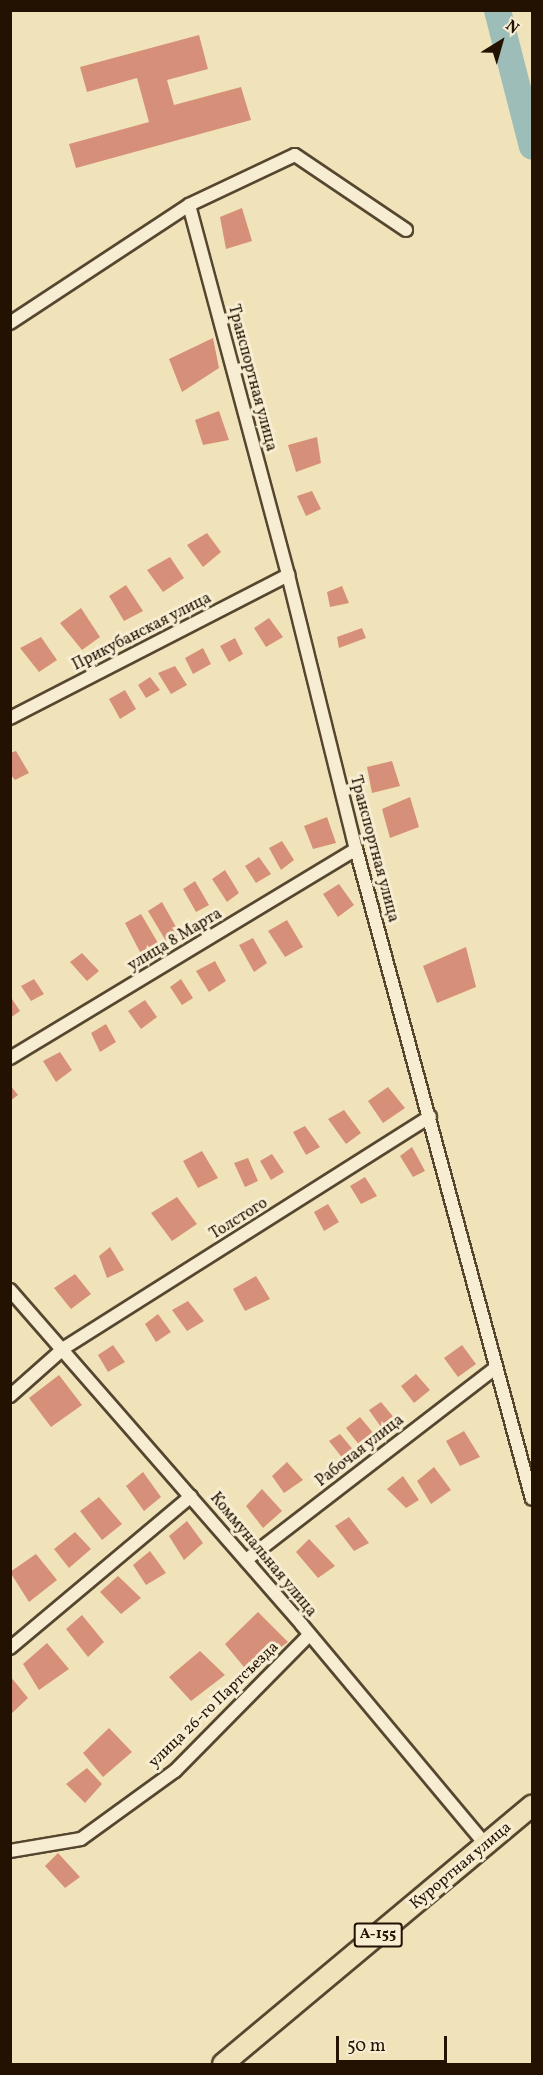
<!DOCTYPE html>
<html>
<head>
<meta charset="utf-8">
<style>
  body { margin:0 }
  #map { position:relative; width:543px; height:2075px; overflow:hidden; background:#f1e3b9; font-family:Vollkorn,serif }
  div>[style] { position:absolute }
  [style*='--x'] { left:calc(var(--x)*1px); top:calc(var(--y)*1px); width:calc(var(--w)*1px); rotate:calc(var(--a)*1deg) }
  .river>* { height:27px; margin:-13.5px; padding:0 13.5px; transform-origin:13.5px; border-radius:13.5px; background:#9dbdb8 }
  .building>* { inset:0; background:#d69079 }
  .roads { filter:drop-shadow(2px 0 #564630) drop-shadow(-2px 0 #564630) drop-shadow(0 2px #564630) drop-shadow(0 -2px #564630) }
  .street>* { height:12px; margin:-6px; padding:0 6px; transform-origin:6px; border-radius:6px; background:#f6edd2 }
  .primary>* { height:20px; margin:-10px; padding:0 10px; transform-origin:10px; border-radius:10px; background:#f1e3b9 }
  span { translate:-50% -50%; white-space:nowrap; text-align:center; line-height:1.15; -webkit-text-stroke:6px #f6edd2; paint-order:stroke }
  .shield-label span { padding:2px 4px; background:#f6edd2; border:2px solid; border-radius:4px; -webkit-text-stroke-width:0 }
  .shield-label { font-size:15px; color:#231102; font-weight:700 }
  .street-label { font-size:16px; color:#231102 }
  .frame { position:absolute; inset:0; border:12px solid #231102; pointer-events:none }
  .north { position:absolute; left:471px; top:12px; width:60px; height:60px; -webkit-text-stroke:4px #f6edd2; paint-order:stroke; rotate:37deg; font-size:16px; font-weight:700; line-height:24px; text-align:center; color:#231102 }
  .north::after { content:''; display:block; margin:auto; width:21px; height:27px; background:#231102; clip-path:polygon(50% 0,100% 100%,50% 72%,0 100%) }
  .scale { position:absolute; left:336px; top:2036px; width:111px; height:27px; box-sizing:border-box; border:3px solid #231102; border-top:0; padding-left:8px; font-size:18px; line-height:21px; white-space:nowrap; color:#231102; -webkit-text-stroke:4px #f6edd2; paint-order:stroke }
</style>
</head>
<body>
<div id="map">
  <div class="river">
    <div style="--x:497;--y:10;--w:140;--a:75.6"></div>
  </div>
  <div class="building">
    <div style="clip-path:polygon(199px 35px,208px 69px,167px 80px,174px 105px,241px 87px,251px 120px,76px 168px,69px 144px,149px 122px,137px 78px,87px 92px,80px 67px)"></div>
    <div style="clip-path:polygon(242px 208px,252px 241px,226px 249px,220px 217px)"></div>
    <div style="clip-path:polygon(213px 338px,219px 368px,182px 392px,169px 359px)"></div>
    <div style="clip-path:polygon(219px 411px,229px 440px,203px 445px,195px 420px)"></div>
    <div style="clip-path:polygon(317px 437px,321px 463px,296px 472px,288px 445px)"></div>
    <div style="clip-path:polygon(312px 491px,321px 509px,306px 516px,297px 496px)"></div>
    <div style="clip-path:polygon(207px 533px,221px 552px,203px 567px,187px 545px)"></div>
    <div style="clip-path:polygon(170px 557px,184px 578px,163px 592px,147px 570px)"></div>
    <div style="clip-path:polygon(126px 585px,143px 611px,124px 621px,109px 596px)"></div>
    <div style="clip-path:polygon(342px 586px,349px 603px,330px 607px,327px 592px)"></div>
    <div style="clip-path:polygon(81px 608px,100px 637px,82px 650px,60px 623px)"></div>
    <div style="clip-path:polygon(269px 618px,283px 637px,266px 647px,254px 628px)"></div>
    <div style="clip-path:polygon(362px 628px,366px 638px,339px 648px,337px 637px)"></div>
    <div style="clip-path:polygon(41px 637px,57px 660px,39px 672px,20px 648px)"></div>
    <div style="clip-path:polygon(235px 638px,243px 654px,229px 662px,220px 646px)"></div>
    <div style="clip-path:polygon(203px 648px,211px 664px,193px 674px,185px 658px)"></div>
    <div style="clip-path:polygon(175px 666px,187px 685px,171px 694px,158px 673px)"></div>
    <div style="clip-path:polygon(150px 677px,160px 690px,146px 698px,138px 685px)"></div>
    <div style="clip-path:polygon(125px 690px,136px 709px,120px 719px,109px 699px)"></div>
    <div style="clip-path:polygon(16px 751px,29px 773px,15px 780px,10px 774px,10px 753px)"></div>
    <div style="clip-path:polygon(392px 761px,400px 786px,372px 793px,367px 767px)"></div>
    <div style="clip-path:polygon(410px 797px,419px 827px,390px 838px,382px 809px)"></div>
    <div style="clip-path:polygon(327px 817px,336px 843px,313px 849px,304px 826px)"></div>
    <div style="clip-path:polygon(282px 841px,294px 860px,281px 870px,269px 848px)"></div>
    <div style="clip-path:polygon(259px 857px,271px 874px,256px 883px,245px 866px)"></div>
    <div style="clip-path:polygon(225px 870px,239px 893px,227px 902px,212px 879px)"></div>
    <div style="clip-path:polygon(195px 881px,209px 905px,196px 912px,183px 889px)"></div>
    <div style="clip-path:polygon(339px 884px,354px 905px,338px 917px,323px 894px)"></div>
    <div style="clip-path:polygon(162px 902px,180px 934px,166px 941px,148px 911px)"></div>
    <div style="clip-path:polygon(141px 914px,158px 943px,140px 952px,125px 923px)"></div>
    <div style="clip-path:polygon(287px 920px,303px 947px,285px 957px,268px 931px)"></div>
    <div style="clip-path:polygon(253px 938px,267px 963px,254px 972px,239px 945px)"></div>
    <div style="clip-path:polygon(466px 947px,476px 987px,437px 1003px,423px 966px)"></div>
    <div style="clip-path:polygon(82px 953px,99px 971px,87px 981px,70px 962px)"></div>
    <div style="clip-path:polygon(215px 961px,226px 981px,209px 992px,196px 971px)"></div>
    <div style="clip-path:polygon(34px 979px,44px 994px,31px 1001px,21px 986px)"></div>
    <div style="clip-path:polygon(181px 979px,193px 998px,182px 1005px,170px 987px)"></div>
    <div style="clip-path:polygon(10px 996px,20px 1011px,10px 1018px)"></div>
    <div style="clip-path:polygon(145px 1000px,157px 1017px,141px 1029px,128px 1011px)"></div>
    <div style="clip-path:polygon(106px 1024px,116px 1042px,100px 1052px,91px 1033px)"></div>
    <div style="clip-path:polygon(60px 1052px,72px 1070px,56px 1082px,43px 1061px)"></div>
    <div style="clip-path:polygon(10px 1085px,18px 1095px,10px 1101px)"></div>
    <div style="clip-path:polygon(388px 1087px,405px 1108px,383px 1123px,368px 1101px)"></div>
    <div style="clip-path:polygon(344px 1110px,361px 1133px,346px 1144px,328px 1119px)"></div>
    <div style="clip-path:polygon(305px 1126px,320px 1147px,306px 1155px,293px 1132px)"></div>
    <div style="clip-path:polygon(412px 1147px,425px 1171px,413px 1177px,400px 1156px)"></div>
    <div style="clip-path:polygon(202px 1151px,218px 1178px,198px 1188px,183px 1161px)"></div>
    <div style="clip-path:polygon(272px 1154px,284px 1172px,271px 1180px,260px 1161px)"></div>
    <div style="clip-path:polygon(248px 1158px,258px 1181px,245px 1187px,234px 1163px)"></div>
    <div style="clip-path:polygon(365px 1177px,377px 1196px,361px 1204px,350px 1186px)"></div>
    <div style="clip-path:polygon(177px 1197px,197px 1224px,172px 1241px,151px 1213px)"></div>
    <div style="clip-path:polygon(328px 1204px,339px 1222px,324px 1231px,314px 1212px)"></div>
    <div style="clip-path:polygon(110px 1247px,124px 1270px,107px 1278px,99px 1256px)"></div>
    <div style="clip-path:polygon(75px 1274px,91px 1294px,71px 1309px,54px 1288px)"></div>
    <div style="clip-path:polygon(256px 1276px,270px 1299px,245px 1311px,233px 1289px)"></div>
    <div style="clip-path:polygon(188px 1301px,204px 1321px,187px 1331px,172px 1310px)"></div>
    <div style="clip-path:polygon(158px 1314px,171px 1332px,156px 1342px,145px 1324px)"></div>
    <div style="clip-path:polygon(113px 1345px,125px 1362px,108px 1372px,98px 1355px)"></div>
    <div style="clip-path:polygon(462px 1345px,476px 1364px,458px 1377px,444px 1358px)"></div>
    <div style="clip-path:polygon(416px 1374px,430px 1390px,414px 1403px,401px 1386px)"></div>
    <div style="clip-path:polygon(59px 1375px,82px 1405px,51px 1427px,29px 1398px)"></div>
    <div style="clip-path:polygon(381px 1402px,396px 1420px,383px 1430px,369px 1410px)"></div>
    <div style="clip-path:polygon(360px 1417px,374px 1434px,360px 1446px,346px 1428px)"></div>
    <div style="clip-path:polygon(464px 1431px,480px 1457px,460px 1466px,446px 1441px)"></div>
    <div style="clip-path:polygon(340px 1434px,355px 1452px,344px 1460px,329px 1441px)"></div>
    <div style="clip-path:polygon(287px 1462px,303px 1480px,284px 1493px,272px 1476px)"></div>
    <div style="clip-path:polygon(434px 1467px,451px 1490px,431px 1504px,417px 1481px)"></div>
    <div style="clip-path:polygon(143px 1472px,161px 1497px,144px 1511px,126px 1486px)"></div>
    <div style="clip-path:polygon(403px 1476px,419px 1500px,406px 1508px,387px 1489px)"></div>
    <div style="clip-path:polygon(262px 1489px,282px 1511px,263px 1528px,246px 1506px)"></div>
    <div style="clip-path:polygon(99px 1497px,122px 1524px,102px 1540px,80px 1511px)"></div>
    <div style="clip-path:polygon(349px 1517px,369px 1543px,354px 1551px,335px 1526px)"></div>
    <div style="clip-path:polygon(187px 1521px,203px 1543px,184px 1560px,169px 1536px)"></div>
    <div style="clip-path:polygon(75px 1532px,91px 1549px,69px 1568px,54px 1549px)"></div>
    <div style="clip-path:polygon(309px 1539px,335px 1566px,318px 1578px,296px 1552px)"></div>
    <div style="clip-path:polygon(150px 1551px,166px 1573px,146px 1585px,133px 1565px)"></div>
    <div style="clip-path:polygon(36px 1554px,57px 1580px,29px 1602px,10px 1572px)"></div>
    <div style="clip-path:polygon(118px 1576px,141px 1598px,121px 1614px,100px 1592px)"></div>
    <div style="clip-path:polygon(258px 1612px,288px 1642px,248px 1672px,225px 1644px)"></div>
    <div style="clip-path:polygon(82px 1615px,104px 1642px,88px 1657px,66px 1629px)"></div>
    <div style="clip-path:polygon(47px 1643px,69px 1669px,39px 1690px,23px 1664px)"></div>
    <div style="clip-path:polygon(200px 1651px,225px 1675px,191px 1701px,169px 1677px)"></div>
    <div style="clip-path:polygon(10px 1676px,28px 1698px,10px 1715px)"></div>
    <div style="clip-path:polygon(109px 1728px,132px 1752px,103px 1777px,83px 1753px)"></div>
    <div style="clip-path:polygon(87px 1768px,102px 1784px,85px 1803px,66px 1784px)"></div>
    <div style="clip-path:polygon(58px 1853px,80px 1877px,65px 1888px,45px 1866px)"></div>
  </div>
  <div class="roads">
    <div class="street">
      <div style="--x:189;--y:205;--w:383;--a:75"></div>
      <div style="--x:288;--y:575;--w:282;--a:76.1"></div>
      <div style="--x:356;--y:849;--w:673;--a:74.85"></div>
      <div style="--x:10;--y:323;--w:214;--a:-33.4"></div>
      <div style="--x:189;--y:205;--w:117;--a:-25.3"></div>
      <div style="--x:295;--y:155;--w:134;--a:34"></div>
      <div style="--x:10;--y:718;--w:313;--a:-27.2"></div>
      <div style="--x:10;--y:1058;--w:404;--a:-31.1"></div>
      <div style="--x:10;--y:1290;--w:444;--a:48.9"></div>
      <div style="--x:302;--y:1625;--w:287;--a:50.1"></div>
      <div style="--x:10;--y:1396;--w:72;--a:-41.6"></div>
      <div style="--x:64;--y:1348;--w:433;--a:-32.3"></div>
      <div style="--x:246;--y:1560;--w:314;--a:-37.6"></div>
      <div style="--x:10;--y:1648;--w:236;--a:-40"></div>
      <div style="--x:10;--y:1851;--w:72;--a:-9.6"></div>
      <div style="--x:81;--y:1839;--w:116;--a:-35.9"></div>
      <div style="--x:175;--y:1771;--w:191;--a:-45.4"></div>
    </div>
    <div class="primary">
      <div style="--x:223;--y:2064;--w:403;--a:-39.9"></div>
    </div>
  </div>
  <div class="shield-label">
    <span style="left:378px;top:1935px">А-155</span>
  </div>
  <div class="street-label">
    <span style="left:252px;top:378px;rotate:75deg">Транспортная улица</span>
    <span style="left:142px;top:632px;rotate:-27deg">Прикубанская улица</span>
    <span style="left:374px;top:849px;rotate:75deg">Транспортная улица</span>
    <span style="left:175px;top:940px;rotate:-31deg">улица 8 Марта</span>
    <span style="left:239px;top:1219px;rotate:-32deg">Толстого</span>
    <span style="left:360px;top:1451px;rotate:-38deg">Рабочая улица</span>
    <span style="left:263px;top:1555px;rotate:50deg">Коммунальная улица</span>
    <span style="left:214px;top:1705px;rotate:-44deg">улица 26-го Партсъезда</span>
    <span style="left:461px;top:1866px;rotate:-40deg">Курортная улица</span>
  </div>
  <div class="frame"></div>
  <div class="north">N</div>
  <div class="scale">50 m</div>
</div>
</body>
</html>
